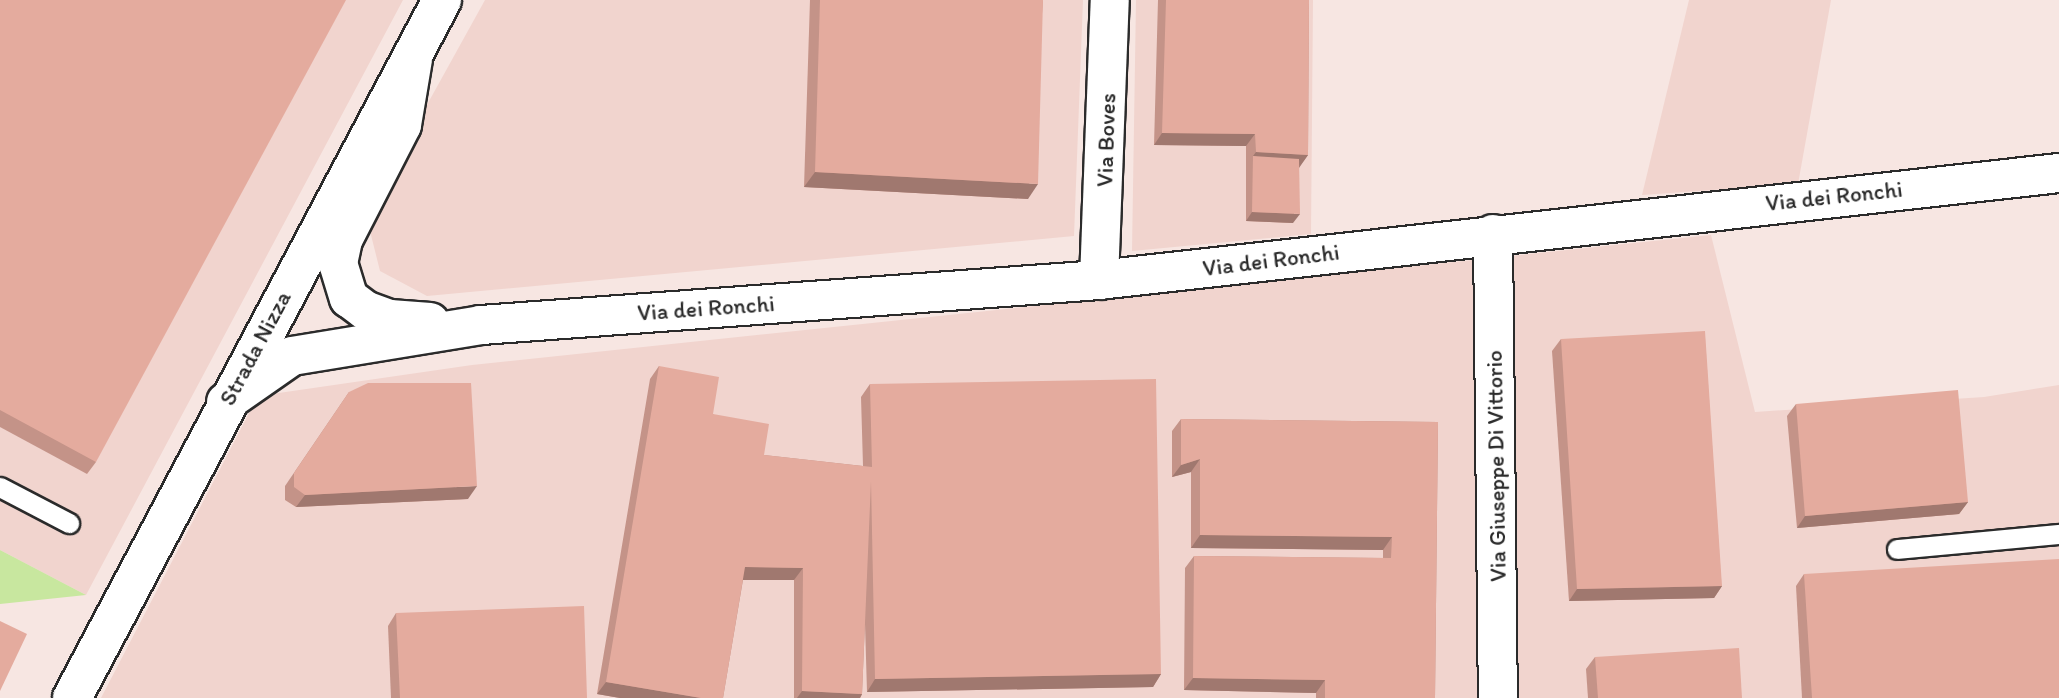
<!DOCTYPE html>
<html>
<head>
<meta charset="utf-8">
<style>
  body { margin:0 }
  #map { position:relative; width:2059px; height:698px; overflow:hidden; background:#f7e6e2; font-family:Itim,sans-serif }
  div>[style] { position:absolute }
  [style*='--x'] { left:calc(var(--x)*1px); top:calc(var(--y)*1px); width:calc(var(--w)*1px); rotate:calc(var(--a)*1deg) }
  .built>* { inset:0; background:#f1d4ce }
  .green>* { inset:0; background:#c8e79f }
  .roads { filter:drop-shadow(2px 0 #2b2b2b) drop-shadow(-2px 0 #2b2b2b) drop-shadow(0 2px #2b2b2b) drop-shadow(0 -2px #2b2b2b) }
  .lane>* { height:19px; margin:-9.5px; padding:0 9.5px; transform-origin:9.5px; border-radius:9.5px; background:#fff }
  .street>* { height:38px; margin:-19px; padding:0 19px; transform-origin:19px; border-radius:19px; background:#fff }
  .secondary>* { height:38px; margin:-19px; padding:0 19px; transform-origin:19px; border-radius:19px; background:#fff }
  .wall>* { inset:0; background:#c49388 }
  .shaded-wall>* { inset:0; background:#a0786f }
  .building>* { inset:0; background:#e4ab9e }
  span { translate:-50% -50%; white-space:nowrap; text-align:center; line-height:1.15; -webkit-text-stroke:5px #fff; paint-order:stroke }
  .street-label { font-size:23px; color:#2b2b2b }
</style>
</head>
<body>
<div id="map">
  <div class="built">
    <div style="clip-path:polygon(0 0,403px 0,86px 595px,0 550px)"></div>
    <div style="clip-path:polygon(485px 0,1083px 0,1074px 236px,427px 296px,380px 271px,366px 215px)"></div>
    <div style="clip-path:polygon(1136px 0,1313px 0,1311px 234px,1132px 251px)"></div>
    <div style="clip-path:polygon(1689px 0,1831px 0,1798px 184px,1642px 195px)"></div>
    <div style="clip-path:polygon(1711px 235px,1755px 412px,1984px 397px,2059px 385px,2059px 698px,101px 698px,258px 396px,472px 365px)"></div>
  </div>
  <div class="green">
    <div style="clip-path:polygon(0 550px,86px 595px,0 604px)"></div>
  </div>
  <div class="roads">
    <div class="lane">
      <div style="--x:0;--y:487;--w:78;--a:27.6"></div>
      <div style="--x:1897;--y:549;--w:163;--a:-5.3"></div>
    </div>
    <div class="street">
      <div style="--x:413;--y:59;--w:67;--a:99.5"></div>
      <div style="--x:402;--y:125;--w:129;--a:117.2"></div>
      <div style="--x:343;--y:240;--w:24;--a:102"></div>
      <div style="--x:338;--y:263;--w:37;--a:73"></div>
      <div style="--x:349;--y:298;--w:20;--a:37"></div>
      <div style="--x:365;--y:310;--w:27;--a:20"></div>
      <div style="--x:390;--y:319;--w:40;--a:4.3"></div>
      <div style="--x:1493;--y:234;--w:464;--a:89.4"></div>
      <div style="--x:1099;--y:280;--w:280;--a:-87.8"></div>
      <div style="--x:226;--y:402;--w:80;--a:-34.9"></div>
      <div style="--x:292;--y:356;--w:192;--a:-9.3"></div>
      <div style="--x:481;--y:325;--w:620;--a:-4.16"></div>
      <div style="--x:1099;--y:280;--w:966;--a:-6.36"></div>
    </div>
    <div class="secondary">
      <div style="--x:72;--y:698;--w:790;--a:-62.07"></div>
    </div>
  </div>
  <div class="wall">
    <div style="clip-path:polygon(0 0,96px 462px,87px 474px,0 427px)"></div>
    <div style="clip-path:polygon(810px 0,1043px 0,1028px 199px,804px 187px)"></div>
    <div style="clip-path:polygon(1158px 0,1309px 0,1308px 155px,1299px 167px,1293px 223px,1246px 221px,1246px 146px,1154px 145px)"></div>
    <div style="clip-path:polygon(1561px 339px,1722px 586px,1714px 598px,1569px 601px,1552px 351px)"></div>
    <div style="clip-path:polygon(659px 366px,713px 414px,764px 455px,863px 466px,861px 397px,870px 384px,1161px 674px,1153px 687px,867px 692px,865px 624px,862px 694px,860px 698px,794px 698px,794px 580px,743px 580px,723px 698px,620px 698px,597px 694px,650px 379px)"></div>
    <div style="clip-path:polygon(349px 392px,468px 499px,296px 507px,285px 500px,285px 486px)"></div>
    <div style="clip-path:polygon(1796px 404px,1968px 502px,1959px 514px,1797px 528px,1787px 416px)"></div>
    <div style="clip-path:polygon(1181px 419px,1438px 422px,1435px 698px,1316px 698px,1316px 693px,1184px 690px,1185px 568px,1194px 556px,1383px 558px,1383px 550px,1191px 548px,1191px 472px,1172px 477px,1172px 431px)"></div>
    <div style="clip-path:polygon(1804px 574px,2059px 698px,1802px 698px,1796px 586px)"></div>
    <div style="clip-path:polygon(396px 613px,587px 698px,391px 698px,388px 626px)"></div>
    <div style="clip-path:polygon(1595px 657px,1742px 698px,1588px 698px,1586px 669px)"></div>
  </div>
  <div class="shaded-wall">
    <div style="clip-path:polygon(1162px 133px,1255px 134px,1246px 146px,1154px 145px)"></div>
    <div style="clip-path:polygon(1256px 152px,1308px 155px,1299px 168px,1253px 156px)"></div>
    <div style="clip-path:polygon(815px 172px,1038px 184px,1028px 199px,804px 187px)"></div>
    <div style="clip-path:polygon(1252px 212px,1300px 214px,1293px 223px,1246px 221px)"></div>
    <div style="clip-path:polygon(1200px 459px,1191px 472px,1172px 477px,1181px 465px)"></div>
    <div style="clip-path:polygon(477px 486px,468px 499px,296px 507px,305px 495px)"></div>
    <div style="clip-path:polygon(1968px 502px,1959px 514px,1797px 528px,1805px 516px)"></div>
    <div style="clip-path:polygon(1200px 535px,1392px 537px,1383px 550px,1191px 548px)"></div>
    <div style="clip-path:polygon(745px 567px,803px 568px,794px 580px,736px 580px)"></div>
    <div style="clip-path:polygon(1722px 586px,1714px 598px,1569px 601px,1577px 589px)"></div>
    <div style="clip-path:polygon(1161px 674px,1153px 687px,867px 692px,875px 679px)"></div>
    <div style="clip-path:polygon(1193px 678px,1325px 680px,1316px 693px,1184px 690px)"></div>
    <div style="clip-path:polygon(606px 682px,701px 698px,620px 698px,597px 694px)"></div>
    <div style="clip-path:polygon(802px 691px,862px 694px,860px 698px,797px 698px)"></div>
  </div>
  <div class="building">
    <div style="clip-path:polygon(0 0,346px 0,96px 462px,0 410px)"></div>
    <div style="clip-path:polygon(820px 0,1043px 0,1038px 184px,815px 172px)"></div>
    <div style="clip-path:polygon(1166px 0,1309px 0,1308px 155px,1256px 152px,1255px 134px,1162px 133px)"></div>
    <div style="clip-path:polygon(1253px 156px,1299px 159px,1300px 214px,1252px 212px)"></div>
    <div style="clip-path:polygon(1705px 331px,1722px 586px,1577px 589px,1561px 339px)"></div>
    <div style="clip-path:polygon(659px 366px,719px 377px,713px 414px,769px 424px,764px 455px,872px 467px,870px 384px,1156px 379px,1161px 674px,875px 679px,871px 481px,862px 694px,802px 691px,803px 568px,745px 567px,723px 698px,701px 698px,606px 682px)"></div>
    <div style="clip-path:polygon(368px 383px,471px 383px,477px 486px,305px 495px,294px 487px,294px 473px,349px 392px)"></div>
    <div style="clip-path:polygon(1958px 390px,1968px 502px,1805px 516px,1796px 404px)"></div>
    <div style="clip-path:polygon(1181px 419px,1438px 422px,1435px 698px,1325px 698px,1325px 680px,1193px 678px,1194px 556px,1391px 558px,1392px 537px,1200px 535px,1200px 459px,1181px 465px)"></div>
    <div style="clip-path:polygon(2059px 559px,2059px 698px,1812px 698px,1804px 574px)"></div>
    <div style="clip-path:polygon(584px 606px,587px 698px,400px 698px,396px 613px)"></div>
    <div style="clip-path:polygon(0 621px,27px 634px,0 691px)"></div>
    <div style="clip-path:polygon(1739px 648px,1742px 698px,1598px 698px,1595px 657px)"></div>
  </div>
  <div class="street-label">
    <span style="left:1106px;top:140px;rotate:-88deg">Via Boves</span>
    <span style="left:1834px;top:196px;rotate:-6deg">Via dei Ronchi</span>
    <span style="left:1271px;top:260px;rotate:-7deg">Via dei Ronchi</span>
    <span style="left:706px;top:308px;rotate:-4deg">Via dei Ronchi</span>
    <span style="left:255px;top:348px;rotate:-62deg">Strada Nizza</span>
    <span style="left:1496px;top:466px;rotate:-91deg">Via Giuseppe Di Vittorio</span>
  </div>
</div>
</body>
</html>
